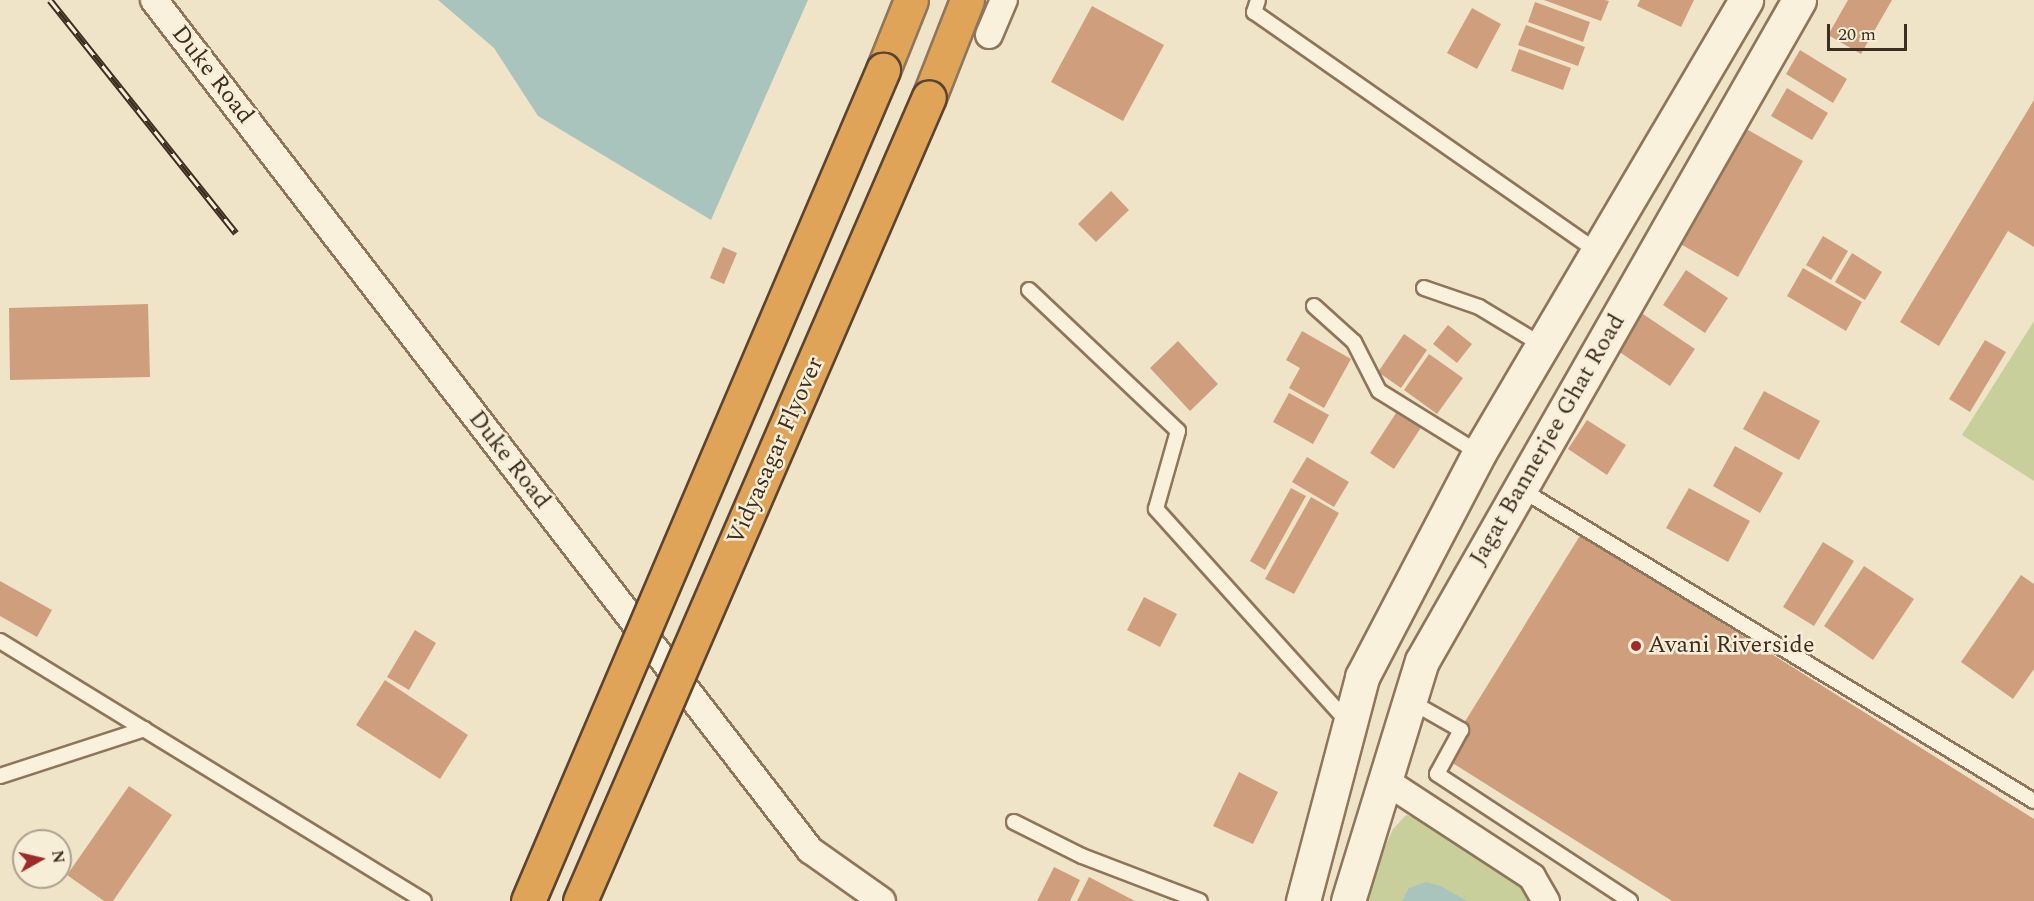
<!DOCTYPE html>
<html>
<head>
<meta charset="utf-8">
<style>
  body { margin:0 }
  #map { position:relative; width:2034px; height:901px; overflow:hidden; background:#f0e4c8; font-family:Spectral,serif }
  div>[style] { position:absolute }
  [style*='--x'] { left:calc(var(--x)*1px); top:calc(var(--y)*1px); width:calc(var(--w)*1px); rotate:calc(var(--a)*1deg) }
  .green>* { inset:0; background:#c9cf9b }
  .water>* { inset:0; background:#a9c4bc }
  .building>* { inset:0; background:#cf9f7d }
  .roads { filter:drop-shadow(2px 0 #8d765c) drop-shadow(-2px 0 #8d765c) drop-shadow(0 2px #8d765c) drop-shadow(0 -2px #8d765c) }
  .lane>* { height:14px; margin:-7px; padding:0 7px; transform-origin:7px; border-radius:7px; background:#faf1dc }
  .street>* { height:26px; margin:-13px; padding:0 13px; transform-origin:13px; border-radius:13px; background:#faf1dc }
  .secondary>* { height:33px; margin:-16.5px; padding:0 16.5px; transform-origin:16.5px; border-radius:16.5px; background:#faf1dc }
  .highway>* { height:33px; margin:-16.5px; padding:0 16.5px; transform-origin:16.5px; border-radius:16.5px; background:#e0a458 }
  .rail>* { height:7px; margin-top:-3.5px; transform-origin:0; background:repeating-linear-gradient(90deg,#f7eed8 0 14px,#3d2e20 0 28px); box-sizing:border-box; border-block:2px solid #3d2e20 }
  .bridges { filter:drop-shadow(2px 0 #5b4430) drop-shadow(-2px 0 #5b4430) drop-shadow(0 2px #5b4430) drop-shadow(0 -2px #5b4430) }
  .highway-bridge>* { height:33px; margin:-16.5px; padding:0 16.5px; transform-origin:16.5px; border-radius:16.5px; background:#e0a458 }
  .dots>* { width:16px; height:16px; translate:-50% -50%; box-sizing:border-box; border:3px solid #f7eed8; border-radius:50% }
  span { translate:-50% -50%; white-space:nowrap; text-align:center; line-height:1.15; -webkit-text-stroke:5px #f7eed8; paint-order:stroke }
  .street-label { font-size:24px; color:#3d2e20 }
  .poi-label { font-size:24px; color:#3d2e20 }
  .left { translate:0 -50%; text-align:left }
  .north { position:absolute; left:12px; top:829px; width:60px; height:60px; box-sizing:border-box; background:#f7eed8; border:2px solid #ada18e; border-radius:50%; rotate:82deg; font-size:16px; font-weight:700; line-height:24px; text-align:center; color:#3d2e20 }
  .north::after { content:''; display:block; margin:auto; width:21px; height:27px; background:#9e2a2b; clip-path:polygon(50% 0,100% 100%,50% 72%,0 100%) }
  .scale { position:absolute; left:1827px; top:24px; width:80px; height:27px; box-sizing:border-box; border:3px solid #3d2e20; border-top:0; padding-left:8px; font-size:18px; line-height:21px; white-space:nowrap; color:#3d2e20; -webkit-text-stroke:4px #f7eed8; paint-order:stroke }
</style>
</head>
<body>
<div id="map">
  <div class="green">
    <div style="clip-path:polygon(2034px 321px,2034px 481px,1962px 435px)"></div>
    <div style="clip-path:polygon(1406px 815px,1425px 821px,1526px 883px,1541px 901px,1360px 901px,1393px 829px)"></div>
  </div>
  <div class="water">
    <div style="clip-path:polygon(438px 0,808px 0,711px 220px,538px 116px,494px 48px)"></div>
    <div style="clip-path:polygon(1426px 882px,1441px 886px,1467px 901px,1402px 901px,1409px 888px)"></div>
  </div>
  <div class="building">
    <div style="clip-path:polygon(1544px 0,1605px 0,1609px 1px,1601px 21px)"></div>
    <div style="clip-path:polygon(1640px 0,1694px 0,1681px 27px,1637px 6px)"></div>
    <div style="clip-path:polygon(1848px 0,1892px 0,1861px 54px,1828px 35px)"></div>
    <div style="clip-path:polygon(1535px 2px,1590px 22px,1583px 42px,1528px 22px)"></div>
    <div style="clip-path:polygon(1092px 6px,1164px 45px,1123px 121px,1051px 82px)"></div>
    <div style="clip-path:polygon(1472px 8px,1501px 24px,1477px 69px,1447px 53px)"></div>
    <div style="clip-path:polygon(1526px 25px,1585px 47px,1578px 66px,1518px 45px)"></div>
    <div style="clip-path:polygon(1519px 49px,1571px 68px,1563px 90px,1511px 71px)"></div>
    <div style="clip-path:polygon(1800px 50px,1847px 79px,1833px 103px,1786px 74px)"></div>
    <div style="clip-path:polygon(1787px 88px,1828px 113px,1812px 140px,1771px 116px)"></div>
    <div style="clip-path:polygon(2034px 100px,2034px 247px,2008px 231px,1939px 346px,1900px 322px)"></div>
    <div style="clip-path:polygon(1741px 126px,1803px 161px,1738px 277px,1677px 242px)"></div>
    <div style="clip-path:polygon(1111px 191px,1129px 210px,1096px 242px,1078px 224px)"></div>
    <div style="clip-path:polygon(1823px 236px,1848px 251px,1831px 280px,1806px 265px)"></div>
    <div style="clip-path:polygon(723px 247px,737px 253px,724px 284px,710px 278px)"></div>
    <div style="clip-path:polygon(1852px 253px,1882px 272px,1865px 300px,1835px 282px)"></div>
    <div style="clip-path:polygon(1803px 268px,1862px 302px,1846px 331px,1787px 296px)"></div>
    <div style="clip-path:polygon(1686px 270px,1728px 298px,1705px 333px,1663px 305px)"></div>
    <div style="clip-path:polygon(148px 304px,150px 377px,10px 380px,9px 308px)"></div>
    <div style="clip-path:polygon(1640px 312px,1695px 349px,1670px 386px,1615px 349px)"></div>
    <div style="clip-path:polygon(1448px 325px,1472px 344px,1457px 363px,1433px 344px)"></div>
    <div style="clip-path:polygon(1302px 331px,1351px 359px,1324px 408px,1289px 388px,1300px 368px,1286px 360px)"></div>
    <div style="clip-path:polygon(1404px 334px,1427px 350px,1401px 388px,1378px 372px)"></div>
    <div style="clip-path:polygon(1985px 340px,2006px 352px,1970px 412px,1949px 399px)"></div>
    <div style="clip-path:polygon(1178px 341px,1218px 384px,1190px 411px,1150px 368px)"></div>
    <div style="clip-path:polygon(1429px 354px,1463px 378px,1437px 414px,1404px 390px)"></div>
    <div style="clip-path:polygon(1764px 391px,1820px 421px,1799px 460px,1743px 429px)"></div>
    <div style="clip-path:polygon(1289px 393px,1329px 415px,1313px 444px,1273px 422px)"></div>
    <div style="clip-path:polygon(1398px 410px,1422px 426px,1394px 469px,1370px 453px)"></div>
    <div style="clip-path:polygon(1587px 420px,1626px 445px,1607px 475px,1568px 449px)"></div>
    <div style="clip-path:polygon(1735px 446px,1783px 473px,1760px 513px,1713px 486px)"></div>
    <div style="clip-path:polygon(1307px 457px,1349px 482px,1334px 507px,1292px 482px)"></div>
    <div style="clip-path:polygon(1291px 488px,1306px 496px,1265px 570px,1250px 561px)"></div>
    <div style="clip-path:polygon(1689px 488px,1750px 521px,1728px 562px,1666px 528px)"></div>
    <div style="clip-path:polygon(1311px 497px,1339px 513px,1294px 594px,1265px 579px)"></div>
    <div style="clip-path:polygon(1581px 534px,2034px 819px,2034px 901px,1672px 901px,1443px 757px)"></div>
    <div style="clip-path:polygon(1823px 542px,1854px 561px,1814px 626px,1783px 607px)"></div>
    <div style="clip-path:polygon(1864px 566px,1914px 599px,1873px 660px,1824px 626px)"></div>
    <div style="clip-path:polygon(2021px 575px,2034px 584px,2034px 669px,2013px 699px,1961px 662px)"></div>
    <div style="clip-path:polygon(0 581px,52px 610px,37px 637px,0 616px)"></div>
    <div style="clip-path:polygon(1144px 597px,1177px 614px,1160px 647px,1127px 630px)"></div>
    <div style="clip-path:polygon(415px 630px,436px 643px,409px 690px,387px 677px)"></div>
    <div style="clip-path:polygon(385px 680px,468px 735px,440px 779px,356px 725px)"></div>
    <div style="clip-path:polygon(1239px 772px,1278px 792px,1253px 844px,1213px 826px)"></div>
    <div style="clip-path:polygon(129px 786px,172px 815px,113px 901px,104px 901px,67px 875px)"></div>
    <div style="clip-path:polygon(1054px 867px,1080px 880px,1070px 901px,1037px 901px)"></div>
    <div style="clip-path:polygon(1089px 877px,1135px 901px,1077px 901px)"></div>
  </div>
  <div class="roads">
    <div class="lane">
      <div style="--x:1258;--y:0;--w:13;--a:108"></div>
      <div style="--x:1254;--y:12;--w:419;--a:34.9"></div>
      <div style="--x:1424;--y:288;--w:58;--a:19.1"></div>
      <div style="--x:1479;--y:307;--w:74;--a:31.1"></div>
      <div style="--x:1029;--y:290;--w:205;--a:43.4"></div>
      <div style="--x:1178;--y:431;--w:81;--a:105.8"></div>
      <div style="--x:1156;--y:509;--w:287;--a:48"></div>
      <div style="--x:1314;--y:306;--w:54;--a:42"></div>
      <div style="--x:1354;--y:342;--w:55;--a:63"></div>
      <div style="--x:1379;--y:391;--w:118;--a:31.8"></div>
      <div style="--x:1522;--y:490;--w:599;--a:31.28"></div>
      <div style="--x:0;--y:641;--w:497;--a:31.5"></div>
      <div style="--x:1410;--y:701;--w:59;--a:29.6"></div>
      <div style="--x:1461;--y:730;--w:50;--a:118.6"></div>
      <div style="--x:1437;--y:774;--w:231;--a:33.3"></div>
      <div style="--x:0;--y:776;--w:152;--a:-18"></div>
      <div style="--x:1014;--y:822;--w:76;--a:26.6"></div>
      <div style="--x:1082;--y:856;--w:126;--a:20.9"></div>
    </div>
    <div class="street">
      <div style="--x:154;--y:0;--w:1074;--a:52.34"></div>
      <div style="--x:810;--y:850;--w:88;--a:35.3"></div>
      <div style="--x:989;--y:35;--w:38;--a:-67"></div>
      <div style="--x:1384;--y:780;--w:177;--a:33.2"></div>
      <div style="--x:1532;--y:877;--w:28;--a:60"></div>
    </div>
    <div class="secondary">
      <div style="--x:1303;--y:901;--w:232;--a:-75.2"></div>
      <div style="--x:1362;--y:677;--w:253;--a:-62.4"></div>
      <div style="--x:1479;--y:453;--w:526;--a:-59.48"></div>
      <div style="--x:1348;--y:901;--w:251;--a:-72.9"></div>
      <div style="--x:1422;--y:661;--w:761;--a:-60.3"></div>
    </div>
    <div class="highway">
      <div style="--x:883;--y:70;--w:75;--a:-68.2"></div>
      <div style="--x:929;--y:97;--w:104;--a:-68.6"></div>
    </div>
  </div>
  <div class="rail">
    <div style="--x:50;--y:0;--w:298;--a:51.4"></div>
  </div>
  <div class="bridges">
    <div class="highway-bridge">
      <div style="--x:528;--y:901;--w:904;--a:-66.87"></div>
      <div style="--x:580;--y:901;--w:876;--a:-66.54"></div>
    </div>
  </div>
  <div class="dots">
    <div style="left:1636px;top:646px;background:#9e2a2b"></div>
  </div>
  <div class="street-label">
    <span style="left:212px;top:75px;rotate:52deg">Duke Road</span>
    <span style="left:1548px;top:440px;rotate:-60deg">Jagat Bannerjee Ghat Road</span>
    <span style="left:776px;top:451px;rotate:-66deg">Vidyasagar Flyover</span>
    <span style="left:509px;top:460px;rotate:52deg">Duke Road</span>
  </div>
  <div class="poi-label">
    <span class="left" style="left:1648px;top:646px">Avani Riverside</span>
  </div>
  <div class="north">N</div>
  <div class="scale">20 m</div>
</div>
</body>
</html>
